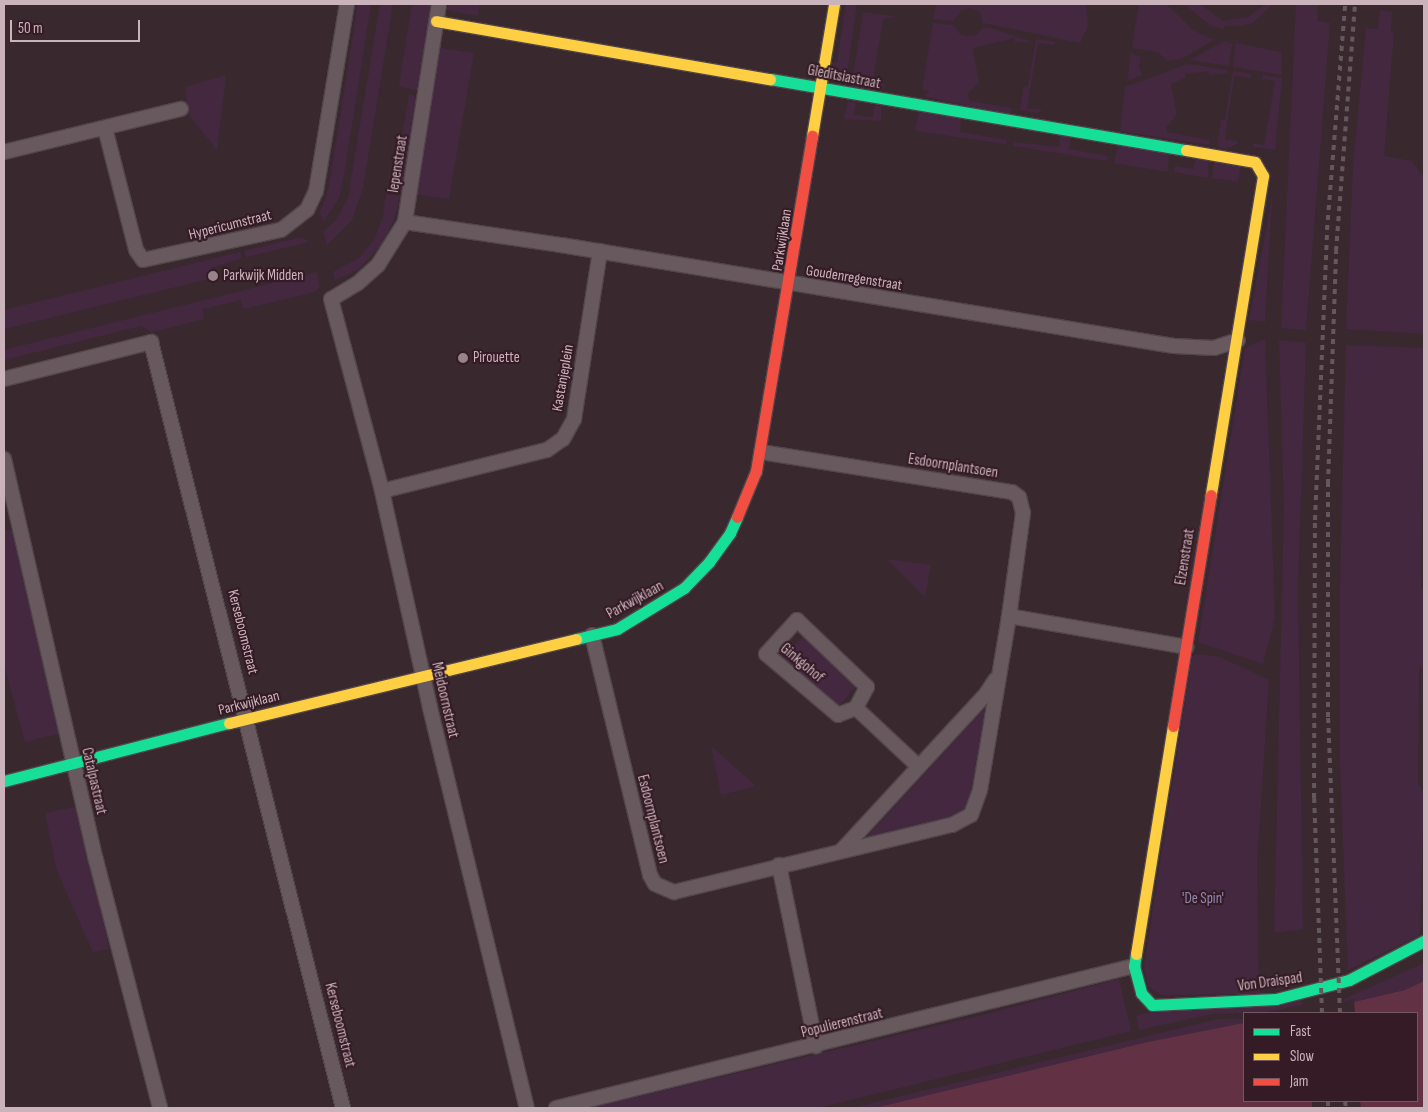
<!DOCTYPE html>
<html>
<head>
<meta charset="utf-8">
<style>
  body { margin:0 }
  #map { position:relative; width:1428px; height:1112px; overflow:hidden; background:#39292f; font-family:"Sofia Sans Condensed",sans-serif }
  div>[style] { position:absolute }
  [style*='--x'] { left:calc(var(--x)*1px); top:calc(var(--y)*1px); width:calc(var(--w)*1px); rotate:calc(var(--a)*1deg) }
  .green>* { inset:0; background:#432840 }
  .water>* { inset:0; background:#623244 }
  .pier>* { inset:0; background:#39292f }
  .roads { filter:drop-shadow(1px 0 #52454a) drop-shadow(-1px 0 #52454a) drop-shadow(0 1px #52454a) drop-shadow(0 -1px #52454a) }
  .street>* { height:14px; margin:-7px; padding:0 7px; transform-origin:7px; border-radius:7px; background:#67595e }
  .fast>* { height:11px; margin:-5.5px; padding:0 5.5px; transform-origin:5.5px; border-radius:5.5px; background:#16e098 }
  .slow>* { height:11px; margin:-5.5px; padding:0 5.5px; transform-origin:5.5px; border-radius:5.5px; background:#ffcf43 }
  .jam>* { height:11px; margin:-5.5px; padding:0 5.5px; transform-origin:5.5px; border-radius:5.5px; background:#f24e42 }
  .rail>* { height:4px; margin-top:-2px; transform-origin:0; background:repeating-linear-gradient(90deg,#64585d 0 5px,transparent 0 10px) }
  .dots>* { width:14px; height:14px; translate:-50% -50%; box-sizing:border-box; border:2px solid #351b25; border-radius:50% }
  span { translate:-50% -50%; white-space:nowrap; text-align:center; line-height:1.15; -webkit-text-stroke:4.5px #351b25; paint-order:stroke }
  .street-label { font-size:15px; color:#cbb3bb }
  .poi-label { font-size:15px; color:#cbb3bb }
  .left { translate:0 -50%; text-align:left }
  .park-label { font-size:15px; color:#9186b1 }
  .frame { position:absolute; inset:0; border:5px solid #cbb3bb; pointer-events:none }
  .legend { position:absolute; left:1243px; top:1012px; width:175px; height:90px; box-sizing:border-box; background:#351b25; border:1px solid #715861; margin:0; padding:6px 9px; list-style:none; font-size:15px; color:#cbb3bb }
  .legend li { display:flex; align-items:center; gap:10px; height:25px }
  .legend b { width:25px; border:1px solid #715861 }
  .scale { position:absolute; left:10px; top:20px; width:130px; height:22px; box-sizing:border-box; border:2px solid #cbb3bb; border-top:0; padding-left:6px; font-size:15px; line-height:18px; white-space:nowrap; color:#cbb3bb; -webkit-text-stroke:4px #351b25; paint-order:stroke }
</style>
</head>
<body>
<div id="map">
  <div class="green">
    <div style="clip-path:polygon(358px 4px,371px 4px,345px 169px,339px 198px,323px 222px,320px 212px,329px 187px)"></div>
    <div style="clip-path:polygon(380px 4px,393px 4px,363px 188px,352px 220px,327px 245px,323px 232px,336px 220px,348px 198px)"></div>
    <div style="clip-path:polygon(412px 4px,431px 4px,417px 91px,399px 86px)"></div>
    <div style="clip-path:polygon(448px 4px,480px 4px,478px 16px,447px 10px)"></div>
    <div style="clip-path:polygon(846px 4px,857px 4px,847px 74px,835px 72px,832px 63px,837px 62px)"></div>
    <div style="clip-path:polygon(936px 4px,1086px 4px,1088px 26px,1080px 43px,983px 23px,980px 12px,970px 8px,961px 11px,953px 21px,933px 19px)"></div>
    <div style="clip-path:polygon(1139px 4px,1166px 4px,1193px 30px,1214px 40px,1181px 59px,1167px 61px,1158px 52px,1132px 48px)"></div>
    <div style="clip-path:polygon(1184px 4px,1200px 4px,1223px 21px,1248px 17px,1266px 4px,1273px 4px,1254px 22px,1243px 26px,1224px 26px,1224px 29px,1211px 26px)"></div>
    <div style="clip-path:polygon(1296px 4px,1318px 4px,1317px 21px,1330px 23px,1306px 330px,1281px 328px)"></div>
    <div style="clip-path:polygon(1380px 10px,1392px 12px,1391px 32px,1394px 32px,1384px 156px,1412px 161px,1424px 178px,1424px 334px,1346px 329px,1353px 167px,1366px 28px,1378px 29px)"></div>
    <div style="clip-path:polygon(863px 12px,898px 17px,883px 19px,873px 82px,886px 84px,881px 90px,851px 89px)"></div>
    <div style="clip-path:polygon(933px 23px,954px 25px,960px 34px,966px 36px,976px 35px,983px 28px,991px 28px,1031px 42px,1015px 42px,1014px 38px,973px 48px,979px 83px,968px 93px,969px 101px,1012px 108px,1011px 115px,923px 96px,930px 91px,922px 90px)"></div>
    <div style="clip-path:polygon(1036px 39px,1055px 42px,1054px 45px,1038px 43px,1027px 108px,1043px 110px,1037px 113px,1020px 110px,1023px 88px,1028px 86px)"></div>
    <div style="clip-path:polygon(1224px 41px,1232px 44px,1229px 66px,1190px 60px)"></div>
    <div style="clip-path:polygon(1236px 43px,1281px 52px,1282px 75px,1233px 67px)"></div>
    <div style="clip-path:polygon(440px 48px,474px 53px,449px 199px,414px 194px)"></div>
    <div style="clip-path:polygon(1130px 53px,1141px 57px,1139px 66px,1142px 75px,1128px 80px)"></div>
    <div style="clip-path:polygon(1188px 64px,1228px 70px,1227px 73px,1209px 75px,1208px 71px,1185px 74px,1185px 78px,1171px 84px,1177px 114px,1166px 128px,1167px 132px,1210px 140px,1209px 145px,1120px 131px,1125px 87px)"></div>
    <div style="clip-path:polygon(1233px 71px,1252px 74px,1251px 78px,1234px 76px,1225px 139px,1237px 141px,1237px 144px,1227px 149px,1217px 147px,1221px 119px,1225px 120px)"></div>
    <div style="clip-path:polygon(226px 75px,217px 150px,189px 115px,185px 87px)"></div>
    <div style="clip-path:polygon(1263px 75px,1282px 78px,1275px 150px,1253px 147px,1253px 143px,1264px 145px,1275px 81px,1262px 79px)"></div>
    <div style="clip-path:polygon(409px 94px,416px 96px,401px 191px,393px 190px)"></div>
    <div style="clip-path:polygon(848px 101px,856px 102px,854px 115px,873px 117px,874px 106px,881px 106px,881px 121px,844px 119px)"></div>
    <div style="clip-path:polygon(919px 112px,961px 118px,960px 132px,1007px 140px,1006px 144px,915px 131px)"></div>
    <div style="clip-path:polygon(1060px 135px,1071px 137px,1069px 149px,1108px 156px,1107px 161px,1013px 146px,1014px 142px,1059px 147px)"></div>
    <div style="clip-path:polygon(1118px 144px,1169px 152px,1168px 172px,1114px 163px)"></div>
    <div style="clip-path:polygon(1196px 157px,1208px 159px,1208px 178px,1174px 172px,1175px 166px,1193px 169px)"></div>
    <div style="clip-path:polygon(1214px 160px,1241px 163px,1238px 182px,1212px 178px)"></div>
    <div style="clip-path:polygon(386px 194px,400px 196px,394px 220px,382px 244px,358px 270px,335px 280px,333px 272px,359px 258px,375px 238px,383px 217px)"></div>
    <div style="clip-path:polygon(1272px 198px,1265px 322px,1249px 320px)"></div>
    <div style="clip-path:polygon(302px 237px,309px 242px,247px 257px,245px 255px,244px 251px)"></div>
    <div style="clip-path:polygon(240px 252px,242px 258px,211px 268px,213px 278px,4px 329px,4px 310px)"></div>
    <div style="clip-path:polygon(317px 272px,320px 287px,315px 292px,243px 309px,241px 300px,203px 309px,204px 319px,152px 332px,141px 326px,4px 360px,4px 350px)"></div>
    <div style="clip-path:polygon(1265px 339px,1275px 618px,1263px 664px,1198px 642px,1245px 348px)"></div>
    <div style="clip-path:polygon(1279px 340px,1306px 343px,1298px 588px,1303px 929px,1274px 933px,1284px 508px)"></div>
    <div style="clip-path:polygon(1346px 345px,1424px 348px,1421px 588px,1424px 588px,1424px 667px,1419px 668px,1418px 784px,1424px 792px,1420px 932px,1418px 936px,1348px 970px,1340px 764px,1340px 585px)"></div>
    <div style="clip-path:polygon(13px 529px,62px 733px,25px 742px,5px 668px,4px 644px,4px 531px)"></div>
    <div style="clip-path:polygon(887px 559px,931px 565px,925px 597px)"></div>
    <div style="clip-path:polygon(803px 636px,857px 685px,836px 709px,780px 661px)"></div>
    <div style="clip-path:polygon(1196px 654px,1220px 657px,1269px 680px,1257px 865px,1259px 994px,1162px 995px,1148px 986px,1144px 967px,1192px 657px)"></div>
    <div style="clip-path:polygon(987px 706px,971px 798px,961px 815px,951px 822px,863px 841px)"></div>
    <div style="clip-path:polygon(711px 746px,756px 786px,721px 795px)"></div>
    <div style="clip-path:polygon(80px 806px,109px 949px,93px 952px,57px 871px,45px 813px)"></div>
    <div style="clip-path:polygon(1424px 963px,1424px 981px,1405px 990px,1345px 1004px,1344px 999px)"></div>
    <div style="clip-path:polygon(1119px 979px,1131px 1031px,818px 1108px,589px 1108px,983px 1015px)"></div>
    <div style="clip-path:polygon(1302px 1000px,1302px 1005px,1266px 1012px,1212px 1014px,1139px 1030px,1136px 1016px,1164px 1008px)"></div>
    <div style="clip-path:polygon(1218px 1019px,1244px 1019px,1244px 1023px,876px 1108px,852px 1108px)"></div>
  </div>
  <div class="water">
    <div style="clip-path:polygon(1424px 981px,1424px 1108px,875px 1108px,1148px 1042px,1244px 1023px,1244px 1101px,1417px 1101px,1417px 1013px,1307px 1013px,1405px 990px)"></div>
  </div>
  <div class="pier">
    <div style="clip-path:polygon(1354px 999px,1355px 1013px,1306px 1013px,1306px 1011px)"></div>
    <div style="clip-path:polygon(1312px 1101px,1360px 1101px,1361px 1108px,1312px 1108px)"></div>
  </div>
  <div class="roads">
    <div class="street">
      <div style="--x:439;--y:4;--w:221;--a:98.9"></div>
      <div style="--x:405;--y:222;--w:51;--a:122.1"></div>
      <div style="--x:378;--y:265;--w:27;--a:138"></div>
      <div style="--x:358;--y:283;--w:31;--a:149"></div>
      <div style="--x:331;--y:299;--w:199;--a:75.1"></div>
      <div style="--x:382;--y:491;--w:222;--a:77.5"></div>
      <div style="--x:430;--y:708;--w:412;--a:76.4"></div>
      <div style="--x:105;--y:128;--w:126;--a:75.7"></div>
      <div style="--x:136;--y:250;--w:12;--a:55"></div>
      <div style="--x:143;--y:260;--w:141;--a:-12.3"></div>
      <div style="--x:281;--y:230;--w:33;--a:-38"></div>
      <div style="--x:307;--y:210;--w:21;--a:-65"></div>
      <div style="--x:316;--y:191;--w:190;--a:-80.6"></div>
      <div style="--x:4;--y:152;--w:182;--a:-13.7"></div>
      <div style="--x:405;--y:222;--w:158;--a:8.4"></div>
      <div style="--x:561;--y:245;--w:621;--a:9.36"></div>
      <div style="--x:1174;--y:346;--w:40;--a:2.9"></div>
      <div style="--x:1214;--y:348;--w:25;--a:-18"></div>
      <div style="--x:4;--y:379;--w:152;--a:-14.1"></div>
      <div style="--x:151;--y:342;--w:790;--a:75.93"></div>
      <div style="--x:761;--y:452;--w:254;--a:9.1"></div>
      <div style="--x:1012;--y:492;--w:9;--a:36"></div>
      <div style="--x:1019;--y:497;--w:16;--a:76"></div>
      <div style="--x:1023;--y:513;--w:104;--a:97.7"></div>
      <div style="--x:4;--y:459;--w:411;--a:77.1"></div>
      <div style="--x:96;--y:860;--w:256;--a:75.5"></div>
      <div style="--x:382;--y:491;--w:170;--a:-14"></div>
      <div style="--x:547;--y:450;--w:19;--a:-35"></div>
      <div style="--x:563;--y:439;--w:23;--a:-61"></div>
      <div style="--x:574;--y:419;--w:170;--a:-81.2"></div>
      <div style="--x:797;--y:620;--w:97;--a:43.7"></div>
      <div style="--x:867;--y:687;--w:24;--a:118"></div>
      <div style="--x:856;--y:708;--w:19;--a:159"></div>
      <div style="--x:838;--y:715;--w:94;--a:-139.7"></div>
      <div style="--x:766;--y:654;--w:46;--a:-47.6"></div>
      <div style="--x:592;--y:635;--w:247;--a:76.4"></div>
      <div style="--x:650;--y:875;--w:10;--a:61"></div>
      <div style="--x:655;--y:884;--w:21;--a:23"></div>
      <div style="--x:674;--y:892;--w:286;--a:-13.6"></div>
      <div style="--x:952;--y:825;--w:21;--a:-28"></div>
      <div style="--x:971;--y:815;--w:27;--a:-70"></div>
      <div style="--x:980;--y:790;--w:176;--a:-80.5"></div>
      <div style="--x:1009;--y:616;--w:180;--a:9.9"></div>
      <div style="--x:856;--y:708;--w:85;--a:43.1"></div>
      <div style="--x:842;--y:850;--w:212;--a:-47.3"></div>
      <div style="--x:986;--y:694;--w:17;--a:-57"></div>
      <div style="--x:779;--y:865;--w:185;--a:78.4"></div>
      <div style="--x:556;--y:1108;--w:595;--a:-13.8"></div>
    </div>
    <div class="fast">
      <div style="--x:770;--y:79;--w:422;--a:9.7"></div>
      <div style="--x:576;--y:639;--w:42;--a:-13.7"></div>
      <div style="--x:617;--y:629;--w:79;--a:-31.5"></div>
      <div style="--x:684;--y:588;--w:36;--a:-46"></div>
      <div style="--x:709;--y:562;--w:36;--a:-54"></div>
      <div style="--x:730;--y:533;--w:17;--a:-66"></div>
      <div style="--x:4;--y:781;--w:232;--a:-14.5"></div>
      <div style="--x:1136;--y:954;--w:12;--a:99"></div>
      <div style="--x:1134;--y:966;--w:28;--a:75"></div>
      <div style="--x:1141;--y:993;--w:16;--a:47"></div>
      <div style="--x:1152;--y:1005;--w:124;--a:-2.8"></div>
      <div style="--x:1276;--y:999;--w:75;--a:-14.6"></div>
      <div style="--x:1349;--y:980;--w:85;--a:-27.5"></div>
    </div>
    <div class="slow">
      <div style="--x:436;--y:21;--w:339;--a:9.9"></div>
      <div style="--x:812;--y:136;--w:134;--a:-80.5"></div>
      <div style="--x:1186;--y:150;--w:70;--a:9.9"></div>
      <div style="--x:1255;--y:162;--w:16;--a:60"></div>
      <div style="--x:1263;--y:176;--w:323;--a:99.3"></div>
      <div style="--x:229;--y:723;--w:357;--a:-13.6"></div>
      <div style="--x:1136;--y:954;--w:231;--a:-80.8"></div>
    </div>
    <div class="jam">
      <div style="--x:737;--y:517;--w:50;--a:-67.6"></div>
      <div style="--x:756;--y:471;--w:340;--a:-80.5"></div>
      <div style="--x:1173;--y:726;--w:234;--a:-80.7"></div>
    </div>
  </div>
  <div class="rail">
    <div style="--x:1322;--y:1013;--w:215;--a:-92.1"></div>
    <div style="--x:1314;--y:798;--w:278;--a:-89.8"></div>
    <div style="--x:1315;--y:520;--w:290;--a:-87.6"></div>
    <div style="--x:1327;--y:230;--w:227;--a:-85.4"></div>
    <div style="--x:1340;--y:1013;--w:296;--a:-92.3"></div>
    <div style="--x:1328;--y:717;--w:233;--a:-90"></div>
    <div style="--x:1328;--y:484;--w:233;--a:-88"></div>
    <div style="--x:1336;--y:251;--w:248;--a:-85.6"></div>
    <div style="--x:1328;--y:1101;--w:7;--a:90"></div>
    <div style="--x:1345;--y:1101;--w:7;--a:82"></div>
  </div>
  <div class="dots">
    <div style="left:213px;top:276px;background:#98838a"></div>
    <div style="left:463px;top:358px;background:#98838a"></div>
  </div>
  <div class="street-label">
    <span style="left:844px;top:77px;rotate:11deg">Gleditsiastraat</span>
    <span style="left:398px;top:164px;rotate:-81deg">Iepenstraat</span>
    <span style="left:230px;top:225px;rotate:-14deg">Hypericumstraat</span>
    <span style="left:782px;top:240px;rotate:-81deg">Parkwijklaan</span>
    <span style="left:854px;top:278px;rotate:9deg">Goudenregenstraat</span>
    <span style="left:563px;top:378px;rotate:-80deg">Kastanjeplein</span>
    <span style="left:953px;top:466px;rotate:9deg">Esdoornplantsoen</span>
    <span style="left:1185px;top:557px;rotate:-81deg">Elzenstraat</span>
    <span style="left:635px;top:600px;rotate:-29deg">Parkwijklaan</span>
    <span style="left:243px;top:632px;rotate:76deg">Kerseboomstraat</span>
    <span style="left:802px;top:663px;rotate:40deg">Ginkgohof</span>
    <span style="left:445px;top:700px;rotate:77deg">Meidoornstraat</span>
    <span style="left:249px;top:703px;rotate:-14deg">Parkwijklaan</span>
    <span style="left:94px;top:781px;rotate:77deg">Catalpastraat</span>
    <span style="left:653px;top:819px;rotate:76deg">Esdoornplantsoen</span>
    <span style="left:1270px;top:982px;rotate:-8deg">Von Draispad</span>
    <span style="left:842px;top:1023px;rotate:-14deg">Populierenstraat</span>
    <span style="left:340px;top:1025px;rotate:76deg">Kerseboomstraat</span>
  </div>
  <div class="poi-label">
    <span class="left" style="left:223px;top:276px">Parkwijk Midden</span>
    <span class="left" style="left:473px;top:358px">Pirouette</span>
  </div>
  <div class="park-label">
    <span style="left:1203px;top:899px">'De Spin'</span>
  </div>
  <div class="frame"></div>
  <ul class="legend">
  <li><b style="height:6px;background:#16e098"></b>Fast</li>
  <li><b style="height:6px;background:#ffcf43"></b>Slow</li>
  <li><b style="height:6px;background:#f24e42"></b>Jam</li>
  </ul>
  <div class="scale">50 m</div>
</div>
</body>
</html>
